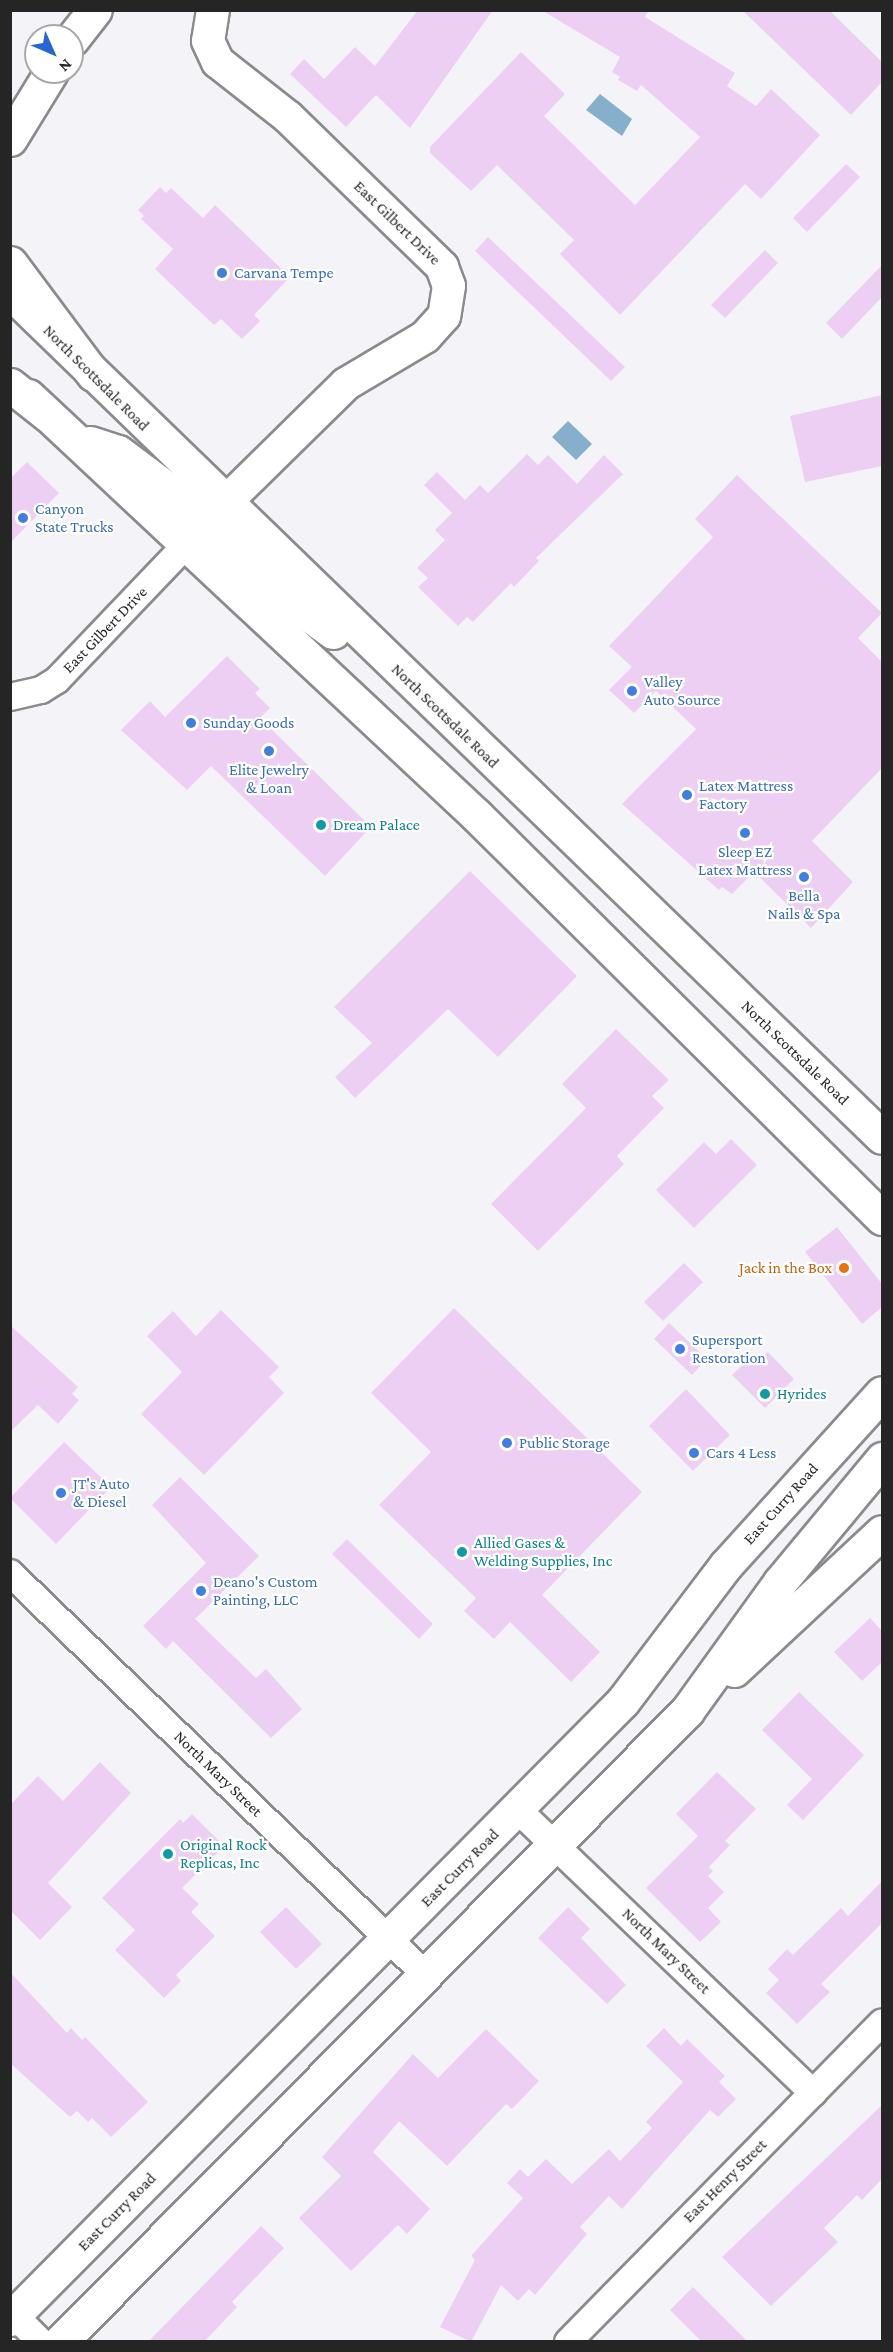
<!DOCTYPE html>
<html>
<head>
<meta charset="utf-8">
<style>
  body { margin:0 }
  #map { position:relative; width:893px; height:2352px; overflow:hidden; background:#f4f4f8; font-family:"Crimson Pro",serif }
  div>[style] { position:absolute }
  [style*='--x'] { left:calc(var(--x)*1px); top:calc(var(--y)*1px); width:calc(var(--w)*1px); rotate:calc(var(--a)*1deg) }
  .water>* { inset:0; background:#85afcb }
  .building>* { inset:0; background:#eecff4 }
  .roads { filter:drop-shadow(2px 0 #8b8b8e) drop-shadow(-2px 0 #8b8b8e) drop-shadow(0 2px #8b8b8e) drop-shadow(0 -2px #8b8b8e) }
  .minor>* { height:26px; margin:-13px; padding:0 13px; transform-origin:13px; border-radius:13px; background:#fff }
  .tertiary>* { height:32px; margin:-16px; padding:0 16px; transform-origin:16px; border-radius:16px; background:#fff }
  .primary>* { height:33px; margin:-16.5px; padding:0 16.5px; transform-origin:16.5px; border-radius:16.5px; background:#fff }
  .motorway>* { height:33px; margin:-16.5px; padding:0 16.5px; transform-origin:16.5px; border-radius:16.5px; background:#fff }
  .dots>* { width:16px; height:16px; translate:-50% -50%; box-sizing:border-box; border:3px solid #fff; border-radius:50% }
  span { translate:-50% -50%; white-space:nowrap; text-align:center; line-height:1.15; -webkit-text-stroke:4.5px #fff; paint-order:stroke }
  .street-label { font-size:16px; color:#252526 }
  .shop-label { font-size:16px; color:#366cbe }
  .left { translate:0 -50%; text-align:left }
  .culture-label { font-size:16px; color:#0d838f }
  .food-label { font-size:16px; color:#c56008 }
  .right { translate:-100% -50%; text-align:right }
  .frame { position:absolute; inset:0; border:12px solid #252526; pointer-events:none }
  .north { position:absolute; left:24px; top:24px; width:60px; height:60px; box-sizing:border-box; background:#fff; border:2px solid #a8a8a8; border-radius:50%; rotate:135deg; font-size:16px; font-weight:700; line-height:24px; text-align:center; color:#252526 }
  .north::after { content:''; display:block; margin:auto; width:21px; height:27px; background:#2566d2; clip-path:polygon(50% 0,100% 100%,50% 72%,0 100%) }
</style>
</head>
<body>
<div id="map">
  <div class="water">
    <div style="clip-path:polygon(600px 94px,632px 119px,622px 136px,586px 110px)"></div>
    <div style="clip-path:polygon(568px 421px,592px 444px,576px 460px,552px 437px)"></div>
  </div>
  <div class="building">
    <div style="clip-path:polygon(418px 10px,493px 10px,410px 128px,376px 95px,346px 127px,290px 74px,304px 59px,324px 79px,355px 47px,375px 66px)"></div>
    <div style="clip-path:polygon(541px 10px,649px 10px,645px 17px,735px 73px,727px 86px,756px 106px,771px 89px,820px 135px,761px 199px,745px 184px,620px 315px,560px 254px,574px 240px,497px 165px,471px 191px,430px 153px,430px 147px,521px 52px,565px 94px,544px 116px,635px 205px,700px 137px,641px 85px,637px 91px,618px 80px,620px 77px,612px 72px,620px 57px)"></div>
    <div style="clip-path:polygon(742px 10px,829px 10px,882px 62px,882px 82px,851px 115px)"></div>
    <div style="clip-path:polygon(846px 164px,860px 177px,807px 232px,793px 218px)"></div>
    <div style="clip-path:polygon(160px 187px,166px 193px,171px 188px,203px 218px,215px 205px,290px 277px,254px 315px,260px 321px,242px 339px,221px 319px,214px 325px,155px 269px,173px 249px,141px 219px,144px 216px,138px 210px)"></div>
    <div style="clip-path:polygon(488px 237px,625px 367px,611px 381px,475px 251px)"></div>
    <div style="clip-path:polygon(765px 250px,778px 263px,725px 318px,711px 305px)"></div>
    <div style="clip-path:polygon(882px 265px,882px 297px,842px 339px,826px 323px)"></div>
    <div style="clip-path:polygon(882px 395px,882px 466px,805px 482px,790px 416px)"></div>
    <div style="clip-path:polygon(527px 454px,538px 465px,548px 455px,577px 484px,604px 455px,623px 474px,536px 558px,539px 561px,514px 587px,511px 583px,473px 622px,467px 617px,458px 626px,418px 587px,428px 578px,417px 568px,445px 540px,435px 530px,452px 513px,424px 485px,437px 472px,465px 500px,480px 485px,488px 493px)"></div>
    <div style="clip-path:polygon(27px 462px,59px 493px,10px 543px,10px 479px)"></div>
    <div style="clip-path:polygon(737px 475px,882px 613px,858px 638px,882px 662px,882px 768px,812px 841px,853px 882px,811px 928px,754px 872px,732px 894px,722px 887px,719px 890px,622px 804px,696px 729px,656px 691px,634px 713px,609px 690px,632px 667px,609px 646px,713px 537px,695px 519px)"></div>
    <div style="clip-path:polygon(227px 656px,260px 689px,255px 693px,270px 708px,260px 718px,371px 827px,325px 876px,211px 766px,187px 790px,121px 730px,150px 701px,165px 717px)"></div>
    <div style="clip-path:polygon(470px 871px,577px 976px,498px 1057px,448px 1009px,355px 1098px,335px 1077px,372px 1043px,334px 1007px)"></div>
    <div style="clip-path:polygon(616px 1029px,669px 1080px,652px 1096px,664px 1108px,617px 1156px,624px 1164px,538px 1251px,491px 1204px,586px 1108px,562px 1084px)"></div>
    <div style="clip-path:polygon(731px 1139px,757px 1165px,694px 1228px,656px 1190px,704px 1142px,716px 1154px)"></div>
    <div style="clip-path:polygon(837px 1227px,882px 1284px,882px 1307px,862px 1324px,805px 1252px)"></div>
    <div style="clip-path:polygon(684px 1263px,703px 1282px,663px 1321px,644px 1302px)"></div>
    <div style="clip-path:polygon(454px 1308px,642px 1492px,542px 1595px,600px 1652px,571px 1682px,510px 1622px,494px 1639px,464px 1611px,476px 1598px,379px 1505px,431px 1452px,371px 1393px)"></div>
    <div style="clip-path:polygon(221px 1310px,279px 1367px,269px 1377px,284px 1393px,204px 1475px,141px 1414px,182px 1372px,147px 1336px,173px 1311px,196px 1336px)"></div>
    <div style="clip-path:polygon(669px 1323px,707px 1359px,692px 1375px,654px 1339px)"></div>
    <div style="clip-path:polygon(10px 1325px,78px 1387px,72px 1394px,79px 1400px,58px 1424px,38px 1405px,10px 1432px)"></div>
    <div style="clip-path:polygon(768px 1352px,794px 1379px,765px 1408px,732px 1375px,748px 1360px,754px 1365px)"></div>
    <div style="clip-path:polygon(686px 1389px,730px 1435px,693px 1471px,649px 1426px)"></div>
    <div style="clip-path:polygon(64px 1442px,111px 1487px,56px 1544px,10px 1498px)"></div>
    <div style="clip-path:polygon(180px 1477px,259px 1556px,195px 1619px,256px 1678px,266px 1669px,302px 1709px,271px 1738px,173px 1641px,166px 1649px,143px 1626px,206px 1563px,152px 1505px)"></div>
    <div style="clip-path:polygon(347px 1539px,433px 1624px,419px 1639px,332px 1554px)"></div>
    <div style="clip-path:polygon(870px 1618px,882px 1631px,882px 1662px,862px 1681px,834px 1652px)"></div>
    <div style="clip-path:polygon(799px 1692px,864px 1755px,803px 1820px,787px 1805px,812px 1779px,762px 1730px)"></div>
    <div style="clip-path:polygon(100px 1762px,131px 1793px,48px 1883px,72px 1907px,40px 1940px,10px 1910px,10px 1805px,38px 1776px,63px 1801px)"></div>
    <div style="clip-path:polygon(717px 1772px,756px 1809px,725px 1841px,730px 1845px,709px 1867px,713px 1871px,708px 1876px,724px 1892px,708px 1908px,721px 1922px,700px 1942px,646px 1888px,698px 1836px,676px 1814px)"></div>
    <div style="clip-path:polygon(192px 1814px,224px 1846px,182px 1888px,199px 1904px,191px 1912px,215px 1936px,176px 1975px,181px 1981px,164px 1998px,115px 1950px,135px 1930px,102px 1898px,180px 1819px,183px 1823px)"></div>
    <div style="clip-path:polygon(882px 1881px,882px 1923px,821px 1984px,830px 1992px,797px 2024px,766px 1993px,779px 1980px,768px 1969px,787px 1949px,793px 1955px,841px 1908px,848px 1916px)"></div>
    <div style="clip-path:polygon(286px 1907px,322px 1944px,296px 1969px,260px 1932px)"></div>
    <div style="clip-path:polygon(568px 1907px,590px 1929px,581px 1938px,626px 1985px,607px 2004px,538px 1938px)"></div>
    <div style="clip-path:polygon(10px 1972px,67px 2033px,71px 2028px,82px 2040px,85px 2037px,148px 2102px,111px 2137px,92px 2118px,88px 2122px,77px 2111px,70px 2117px,10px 2063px)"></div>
    <div style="clip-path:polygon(664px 2028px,681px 2046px,687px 2039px,725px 2076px,719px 2082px,736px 2099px,718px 2117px,710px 2110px,622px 2209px,609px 2196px,580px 2227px,587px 2234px,535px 2295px,529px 2289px,518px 2301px,501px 2285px,471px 2342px,440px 2327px,475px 2260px,471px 2256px,523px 2198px,507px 2183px,520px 2169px,528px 2177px,546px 2159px,572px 2184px,609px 2149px,620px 2161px,652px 2128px,646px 2122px,683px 2082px,646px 2046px)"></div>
    <div style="clip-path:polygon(486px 2029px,539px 2081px,512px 2109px,506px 2104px,447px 2166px,399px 2121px,373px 2152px,430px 2209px,407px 2234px,398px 2225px,351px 2271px,299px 2218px,341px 2176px,322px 2157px,413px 2054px,438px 2078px)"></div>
    <div style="clip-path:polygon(882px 2105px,882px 2179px,862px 2200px,857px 2195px,824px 2228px,838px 2242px,771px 2306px,722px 2257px)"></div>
    <div style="clip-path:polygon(261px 2226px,284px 2248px,232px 2302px,237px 2307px,204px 2342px,148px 2342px)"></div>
    <div style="clip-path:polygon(693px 2287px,748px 2342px,702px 2342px,670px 2310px)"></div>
  </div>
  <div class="roads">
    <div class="minor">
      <div style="--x:10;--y:697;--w:32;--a:-13"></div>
      <div style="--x:41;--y:690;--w:19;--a:-32"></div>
      <div style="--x:57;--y:680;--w:188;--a:-46.3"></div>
      <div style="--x:10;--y:1573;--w:578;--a:44.02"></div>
      <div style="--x:518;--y:1810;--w:409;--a:43.8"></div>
      <div style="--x:14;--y:2315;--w:38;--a:45"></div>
      <div style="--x:568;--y:2342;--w:448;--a:-45.5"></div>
    </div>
    <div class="tertiary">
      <div style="--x:213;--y:10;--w:31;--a:99"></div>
      <div style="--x:208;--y:41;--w:23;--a:65"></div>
      <div style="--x:218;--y:62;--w:89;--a:38.2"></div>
      <div style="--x:288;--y:117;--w:215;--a:44.2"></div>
      <div style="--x:442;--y:267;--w:20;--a:70"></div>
      <div style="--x:449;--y:286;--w:30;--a:99"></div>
      <div style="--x:444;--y:316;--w:28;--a:132"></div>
      <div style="--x:425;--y:337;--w:92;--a:149.3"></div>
      <div style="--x:346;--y:384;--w:171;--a:135.5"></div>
    </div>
    <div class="primary">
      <div style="--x:10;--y:292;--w:1214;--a:44.1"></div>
      <div style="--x:28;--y:396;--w:613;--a:43.08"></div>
      <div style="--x:476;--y:815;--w:572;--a:44.79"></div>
      <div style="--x:90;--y:443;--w:29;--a:18"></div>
      <div style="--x:118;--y:452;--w:104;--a:36.8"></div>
      <div style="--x:201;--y:514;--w:16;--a:-4"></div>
      <div style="--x:217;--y:513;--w:11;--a:-52"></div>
      <div style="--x:187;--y:544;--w:16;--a:-38"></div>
      <div style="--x:200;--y:534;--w:21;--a:11"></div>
      <div style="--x:221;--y:538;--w:83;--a:43.1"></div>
      <div style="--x:282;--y:595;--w:63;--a:36"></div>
      <div style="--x:734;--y:1670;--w:202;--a:-43"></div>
      <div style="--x:10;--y:2319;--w:870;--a:-45.23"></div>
      <div style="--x:623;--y:1701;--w:171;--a:-52.9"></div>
      <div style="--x:726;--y:1565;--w:232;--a:-47.8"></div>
      <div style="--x:60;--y:2342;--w:890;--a:-45.18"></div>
      <div style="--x:687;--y:1711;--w:159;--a:-54.2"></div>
      <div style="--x:780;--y:1582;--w:160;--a:-50.3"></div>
    </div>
    <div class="motorway">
      <div style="--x:72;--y:39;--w:37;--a:-52"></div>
      <div style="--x:10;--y:139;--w:79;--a:-58.5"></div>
      <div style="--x:10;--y:263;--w:139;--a:53.2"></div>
      <div style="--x:10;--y:385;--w:48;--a:38.3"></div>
    </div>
  </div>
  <div class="dots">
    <div style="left:222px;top:273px;background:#3f7fe0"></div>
    <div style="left:23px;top:518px;background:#3f7fe0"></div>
    <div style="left:632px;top:691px;background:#3f7fe0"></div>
    <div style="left:191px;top:723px;background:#3f7fe0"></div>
    <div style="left:269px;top:751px;background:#3f7fe0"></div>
    <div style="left:687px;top:795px;background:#3f7fe0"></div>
    <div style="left:321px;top:825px;background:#0f9aa8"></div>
    <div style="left:745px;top:833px;background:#3f7fe0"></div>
    <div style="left:804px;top:877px;background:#3f7fe0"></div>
    <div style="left:844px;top:1268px;background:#e8710a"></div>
    <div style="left:680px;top:1349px;background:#3f7fe0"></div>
    <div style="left:765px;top:1394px;background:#0f9aa8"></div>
    <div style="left:507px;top:1443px;background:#3f7fe0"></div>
    <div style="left:694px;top:1453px;background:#3f7fe0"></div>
    <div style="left:61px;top:1493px;background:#3f7fe0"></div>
    <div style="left:462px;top:1552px;background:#0f9aa8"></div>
    <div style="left:201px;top:1591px;background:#3f7fe0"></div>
    <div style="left:168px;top:1854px;background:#0f9aa8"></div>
  </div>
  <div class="street-label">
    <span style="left:397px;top:223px;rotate:44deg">East Gilbert Drive</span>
    <span style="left:96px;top:378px;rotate:45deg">North Scottsdale Road</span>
    <span style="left:105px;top:630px;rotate:-46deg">East Gilbert Drive</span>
    <span style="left:445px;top:716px;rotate:44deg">North Scottsdale Road</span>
    <span style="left:795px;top:1053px;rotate:44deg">North Scottsdale Road</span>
    <span style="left:781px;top:1504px;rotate:-48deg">East Curry Road</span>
    <span style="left:218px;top:1774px;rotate:44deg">North Mary Street</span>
    <span style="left:460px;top:1868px;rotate:-45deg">East Curry Road</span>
    <span style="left:666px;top:1951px;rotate:44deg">North Mary Street</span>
    <span style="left:725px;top:2181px;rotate:-45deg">East Henry Street</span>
    <span style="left:117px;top:2212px;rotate:-45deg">East Curry Road</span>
  </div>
  <div class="shop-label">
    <span class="left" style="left:234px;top:273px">Carvana Tempe</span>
    <span class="left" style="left:35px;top:518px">Canyon<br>State Trucks</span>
    <span class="left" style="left:644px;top:691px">Valley<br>Auto Source</span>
    <span class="left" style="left:203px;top:723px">Sunday Goods</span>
    <span style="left:269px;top:779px">Elite Jewelry<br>&amp; Loan</span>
    <span class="left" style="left:699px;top:795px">Latex Mattress<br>Factory</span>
    <span style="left:745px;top:861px">Sleep EZ<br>Latex Mattress</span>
    <span style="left:804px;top:905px">Bella<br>Nails &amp; Spa</span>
    <span class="left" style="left:692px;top:1349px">Supersport<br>Restoration</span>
    <span class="left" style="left:519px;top:1443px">Public Storage</span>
    <span class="left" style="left:706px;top:1453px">Cars 4 Less</span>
    <span class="left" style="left:73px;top:1493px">JT's Auto<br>&amp; Diesel</span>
    <span class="left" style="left:213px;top:1591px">Deano's Custom<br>Painting, LLC</span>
  </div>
  <div class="culture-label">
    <span class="left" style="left:333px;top:825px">Dream Palace</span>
    <span class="left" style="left:777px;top:1394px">Hyrides</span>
    <span class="left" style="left:474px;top:1552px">Allied Gases &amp;<br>Welding Supplies, Inc</span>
    <span class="left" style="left:180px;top:1854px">Original Rock<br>Replicas, Inc</span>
  </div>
  <div class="food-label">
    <span class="right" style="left:832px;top:1268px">Jack in the Box</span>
  </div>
  <div class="frame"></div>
  <div class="north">N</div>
</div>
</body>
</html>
